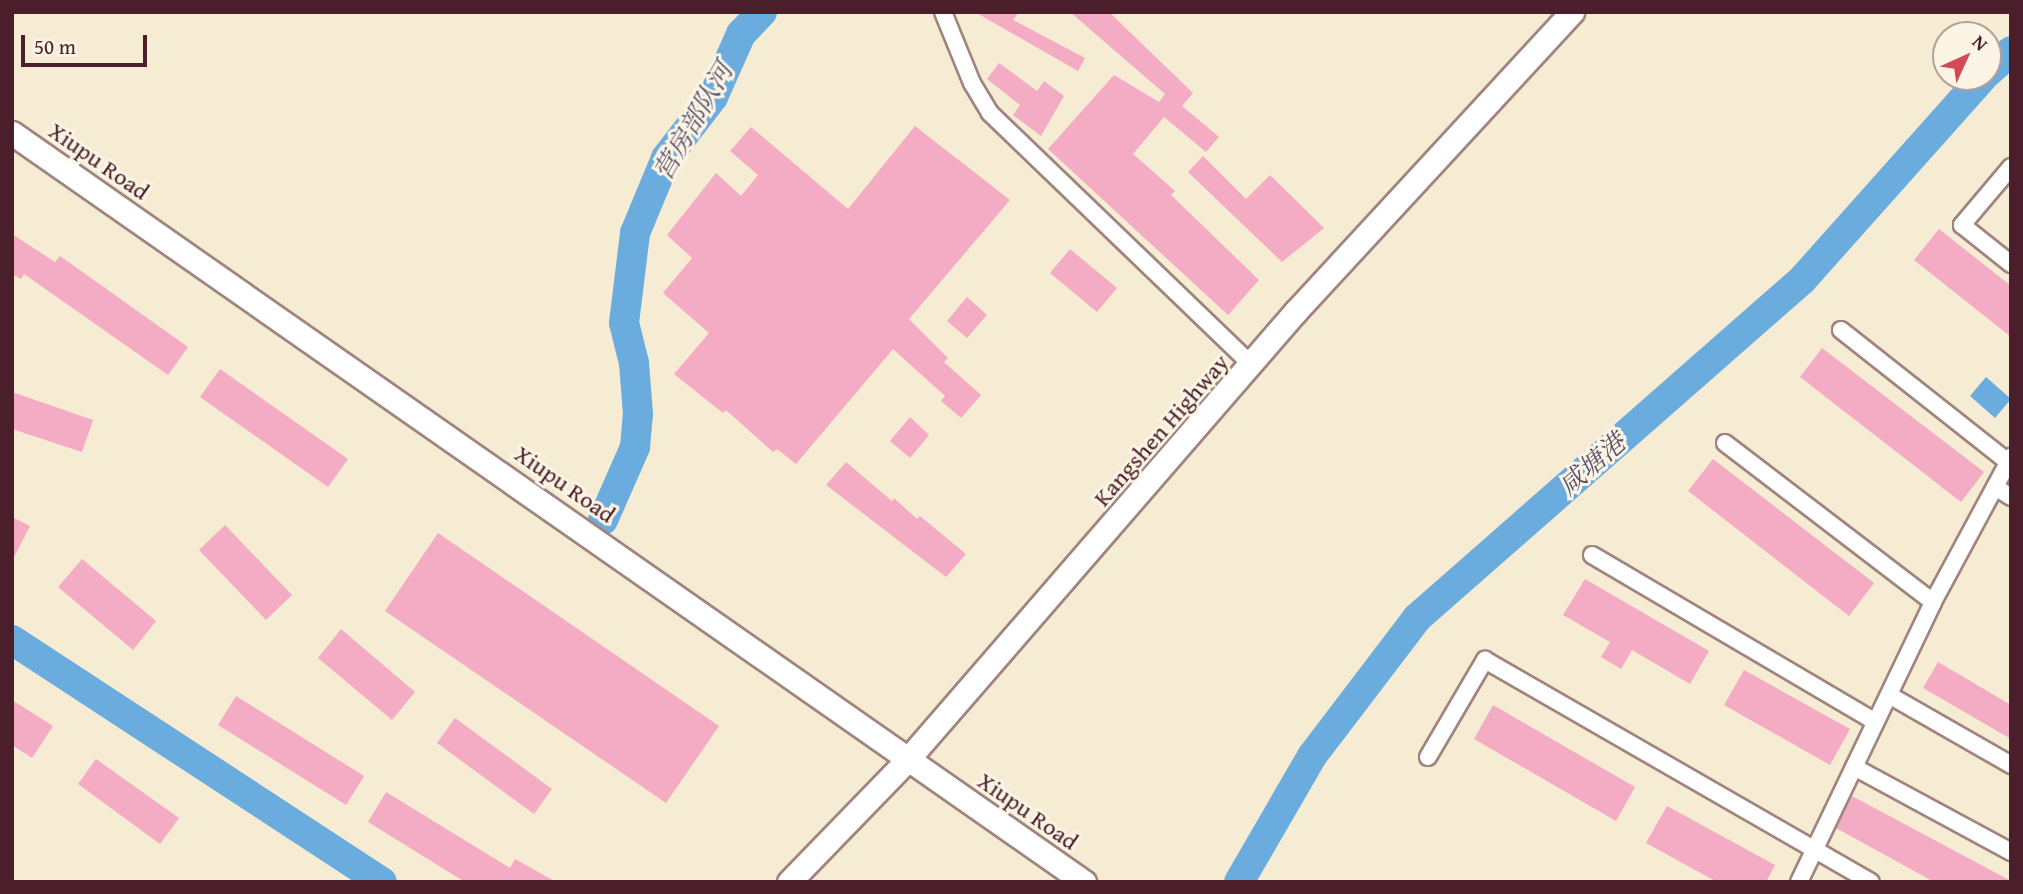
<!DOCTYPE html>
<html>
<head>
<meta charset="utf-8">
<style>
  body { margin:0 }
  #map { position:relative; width:2023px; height:894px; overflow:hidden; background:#f6ebd3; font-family:"Gentium Book Plus","Noto Serif SC",serif }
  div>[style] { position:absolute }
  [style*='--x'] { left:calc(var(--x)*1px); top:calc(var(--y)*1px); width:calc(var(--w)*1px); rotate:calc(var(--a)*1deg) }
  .water>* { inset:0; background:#6bacdf }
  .river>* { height:30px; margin:-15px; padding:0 15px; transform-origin:15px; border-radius:15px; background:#6bacdf }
  .building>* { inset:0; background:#f4acc5 }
  .roads { filter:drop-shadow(2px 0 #a0857f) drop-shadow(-2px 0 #a0857f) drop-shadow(0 2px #a0857f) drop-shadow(0 -2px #a0857f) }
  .street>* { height:16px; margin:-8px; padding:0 8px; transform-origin:8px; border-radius:8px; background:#fff }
  .secondary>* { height:23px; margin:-11.5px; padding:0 11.5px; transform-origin:11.5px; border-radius:11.5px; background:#fff }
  span { translate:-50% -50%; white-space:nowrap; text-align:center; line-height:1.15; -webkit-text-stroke:6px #fcf5e5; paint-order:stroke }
  .street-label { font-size:24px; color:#4a1f2b }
  .water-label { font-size:26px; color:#56506a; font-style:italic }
  .frame { position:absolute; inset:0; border:14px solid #4a1f2b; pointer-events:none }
  .north { position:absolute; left:1932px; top:21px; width:70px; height:70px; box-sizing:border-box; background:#fcf5e5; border:2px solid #b59f9b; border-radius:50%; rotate:45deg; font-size:19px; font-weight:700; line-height:28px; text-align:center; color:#4a1f2b }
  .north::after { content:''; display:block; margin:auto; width:24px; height:32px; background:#d1495b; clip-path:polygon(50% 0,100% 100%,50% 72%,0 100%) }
  .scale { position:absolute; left:21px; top:35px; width:126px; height:32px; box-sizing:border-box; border:4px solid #4a1f2b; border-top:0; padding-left:9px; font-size:21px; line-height:24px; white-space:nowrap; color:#4a1f2b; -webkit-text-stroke:5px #fcf5e5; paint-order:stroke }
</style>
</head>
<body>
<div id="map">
  <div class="water">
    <div style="clip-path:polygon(1986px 377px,2011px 399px,1995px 418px,1970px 396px)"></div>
  </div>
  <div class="river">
    <div style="--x:1988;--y:72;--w:31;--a:-42"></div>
    <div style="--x:603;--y:520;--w:80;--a:-66.3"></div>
    <div style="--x:635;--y:447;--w:33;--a:-85"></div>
    <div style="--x:638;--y:414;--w:51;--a:-94.5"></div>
    <div style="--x:634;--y:363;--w:41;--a:-104"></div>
    <div style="--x:624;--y:323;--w:91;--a:-83"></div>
    <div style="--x:635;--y:233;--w:81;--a:-67.5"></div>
    <div style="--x:666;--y:158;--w:77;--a:-52.4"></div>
    <div style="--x:713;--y:97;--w:69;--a:-66"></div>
    <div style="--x:741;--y:34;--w:30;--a:-46"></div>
    <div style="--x:12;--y:640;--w:442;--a:33.2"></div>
    <div style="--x:1239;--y:882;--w:146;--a:-59.9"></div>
    <div style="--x:1312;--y:756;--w:173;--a:-52.7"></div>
    <div style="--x:1417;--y:618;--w:512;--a:-41.28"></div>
    <div style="--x:1802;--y:280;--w:272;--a:-48.3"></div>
  </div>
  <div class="building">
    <div style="clip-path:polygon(975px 12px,1019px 12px,1013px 20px,1085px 58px,1078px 71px)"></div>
    <div style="clip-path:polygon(1070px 12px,1109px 12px,1193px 93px,1182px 106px,1219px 137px,1206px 152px,1164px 117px,1133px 154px,1175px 191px,1171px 195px,1259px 280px,1228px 315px,1048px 149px,1114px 75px,1159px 102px,1165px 94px)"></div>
    <div style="clip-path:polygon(999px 63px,1037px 91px,1044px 81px,1064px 96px,1041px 136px,1013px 115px,1020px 105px,987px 79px)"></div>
    <div style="clip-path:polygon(915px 126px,1010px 200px,909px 319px,948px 358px,944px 362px,981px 395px,961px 418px,941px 401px,945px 396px,893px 349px,796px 464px,777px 449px,773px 452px,726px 410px,723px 413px,674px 374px,709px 333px,663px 293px,692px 258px,667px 235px,716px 173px,741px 196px,758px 175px,730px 151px,751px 127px,848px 209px)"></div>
    <div style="clip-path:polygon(1203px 156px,1246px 199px,1270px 175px,1324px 228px,1282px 262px,1188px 172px)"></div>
    <div style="clip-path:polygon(1939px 229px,2011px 286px,2011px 337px,1914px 260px)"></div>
    <div style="clip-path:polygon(12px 234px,55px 262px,60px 256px,188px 347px,168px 375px,24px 274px,21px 279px,12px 274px)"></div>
    <div style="clip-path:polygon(1070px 249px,1117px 288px,1097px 312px,1050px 273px)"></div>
    <div style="clip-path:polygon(967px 297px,987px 315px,967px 338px,947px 321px)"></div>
    <div style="clip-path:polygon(1822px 348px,1984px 472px,1961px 502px,1800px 377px)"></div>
    <div style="clip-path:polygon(220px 369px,348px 459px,328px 487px,200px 397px)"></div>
    <div style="clip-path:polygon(12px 392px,93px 420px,82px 452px,12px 429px)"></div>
    <div style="clip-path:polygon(910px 417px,929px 435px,910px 458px,890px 441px)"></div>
    <div style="clip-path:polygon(1713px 459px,1874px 583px,1849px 616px,1688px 491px)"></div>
    <div style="clip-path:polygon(846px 462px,892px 501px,894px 498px,917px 519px,920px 516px,966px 554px,946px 577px,826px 485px)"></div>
    <div style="clip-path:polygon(12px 517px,30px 526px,12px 561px)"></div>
    <div style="clip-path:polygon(225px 525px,292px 595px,266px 620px,199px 550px)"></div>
    <div style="clip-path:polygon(438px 533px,719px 726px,666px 803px,385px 611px)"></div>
    <div style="clip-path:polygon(82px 559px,156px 621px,133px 650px,58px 587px)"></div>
    <div style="clip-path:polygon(1585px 579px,1709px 651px,1690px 684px,1632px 650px,1621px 669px,1601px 657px,1610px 642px,1563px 615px)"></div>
    <div style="clip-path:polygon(341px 629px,415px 692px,392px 720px,318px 658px)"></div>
    <div style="clip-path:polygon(1938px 662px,2011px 705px,2011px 739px,1923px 688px)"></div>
    <div style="clip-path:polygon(1744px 670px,1850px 729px,1830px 765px,1724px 705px)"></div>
    <div style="clip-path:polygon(236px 696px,364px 776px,346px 805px,218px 725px)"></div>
    <div style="clip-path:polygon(12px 700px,53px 726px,32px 758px,12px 745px)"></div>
    <div style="clip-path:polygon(1493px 705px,1635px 787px,1616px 821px,1474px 739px)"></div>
    <div style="clip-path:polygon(455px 718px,552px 789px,534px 814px,437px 743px)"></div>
    <div style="clip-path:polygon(96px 759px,179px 818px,160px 844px,78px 784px)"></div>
    <div style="clip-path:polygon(386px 792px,510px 868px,515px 859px,556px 882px,465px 882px,368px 822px)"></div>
    <div style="clip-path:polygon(1852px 796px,2011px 881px,2011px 882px,1934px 882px,1836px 828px)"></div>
    <div style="clip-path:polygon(1667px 806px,1775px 865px,1766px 882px,1717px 882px,1646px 843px)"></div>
  </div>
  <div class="roads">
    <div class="street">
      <div style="--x:943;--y:12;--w:77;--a:67.8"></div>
      <div style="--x:972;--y:83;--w:35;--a:59"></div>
      <div style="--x:990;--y:113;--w:364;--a:43.9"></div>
      <div style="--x:2011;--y:167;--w:76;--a:130.2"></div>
      <div style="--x:1962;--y:225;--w:63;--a:38.5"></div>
      <div style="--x:1841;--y:330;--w:213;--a:38.3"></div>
      <div style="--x:1725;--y:443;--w:262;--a:37.4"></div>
      <div style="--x:1995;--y:487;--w:19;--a:32"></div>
      <div style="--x:1592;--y:555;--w:329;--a:30.5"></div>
      <div style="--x:1889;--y:695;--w:141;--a:29.8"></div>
      <div style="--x:1428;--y:757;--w:113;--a:-59.6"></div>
      <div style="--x:1485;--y:660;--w:445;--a:29.9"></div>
      <div style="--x:1854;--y:767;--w:179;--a:28.4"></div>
      <div style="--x:1799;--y:882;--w:310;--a:-64.4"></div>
      <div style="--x:1933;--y:602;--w:165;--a:-61.7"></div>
    </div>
    <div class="secondary">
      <div style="--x:12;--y:133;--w:1308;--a:34.94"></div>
      <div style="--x:789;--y:882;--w:171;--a:-45.9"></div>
      <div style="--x:908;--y:759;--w:593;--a:-49.11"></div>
      <div style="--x:1296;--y:311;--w:407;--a:-47.3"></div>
    </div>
  </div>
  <div class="street-label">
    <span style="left:99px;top:161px;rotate:35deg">Xiupu Road</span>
    <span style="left:1161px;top:430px;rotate:-49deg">Kangshen Highway</span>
    <span style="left:565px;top:484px;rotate:35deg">Xiupu Road</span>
    <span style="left:1028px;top:811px;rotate:35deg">Xiupu Road</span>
  </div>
  <div class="water-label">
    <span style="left:693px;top:121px;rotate:-60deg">营房部队河</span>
    <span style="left:1592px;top:464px;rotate:-41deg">咸塘港</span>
  </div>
  <div class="frame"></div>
  <div class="north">N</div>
  <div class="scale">50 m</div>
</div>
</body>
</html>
